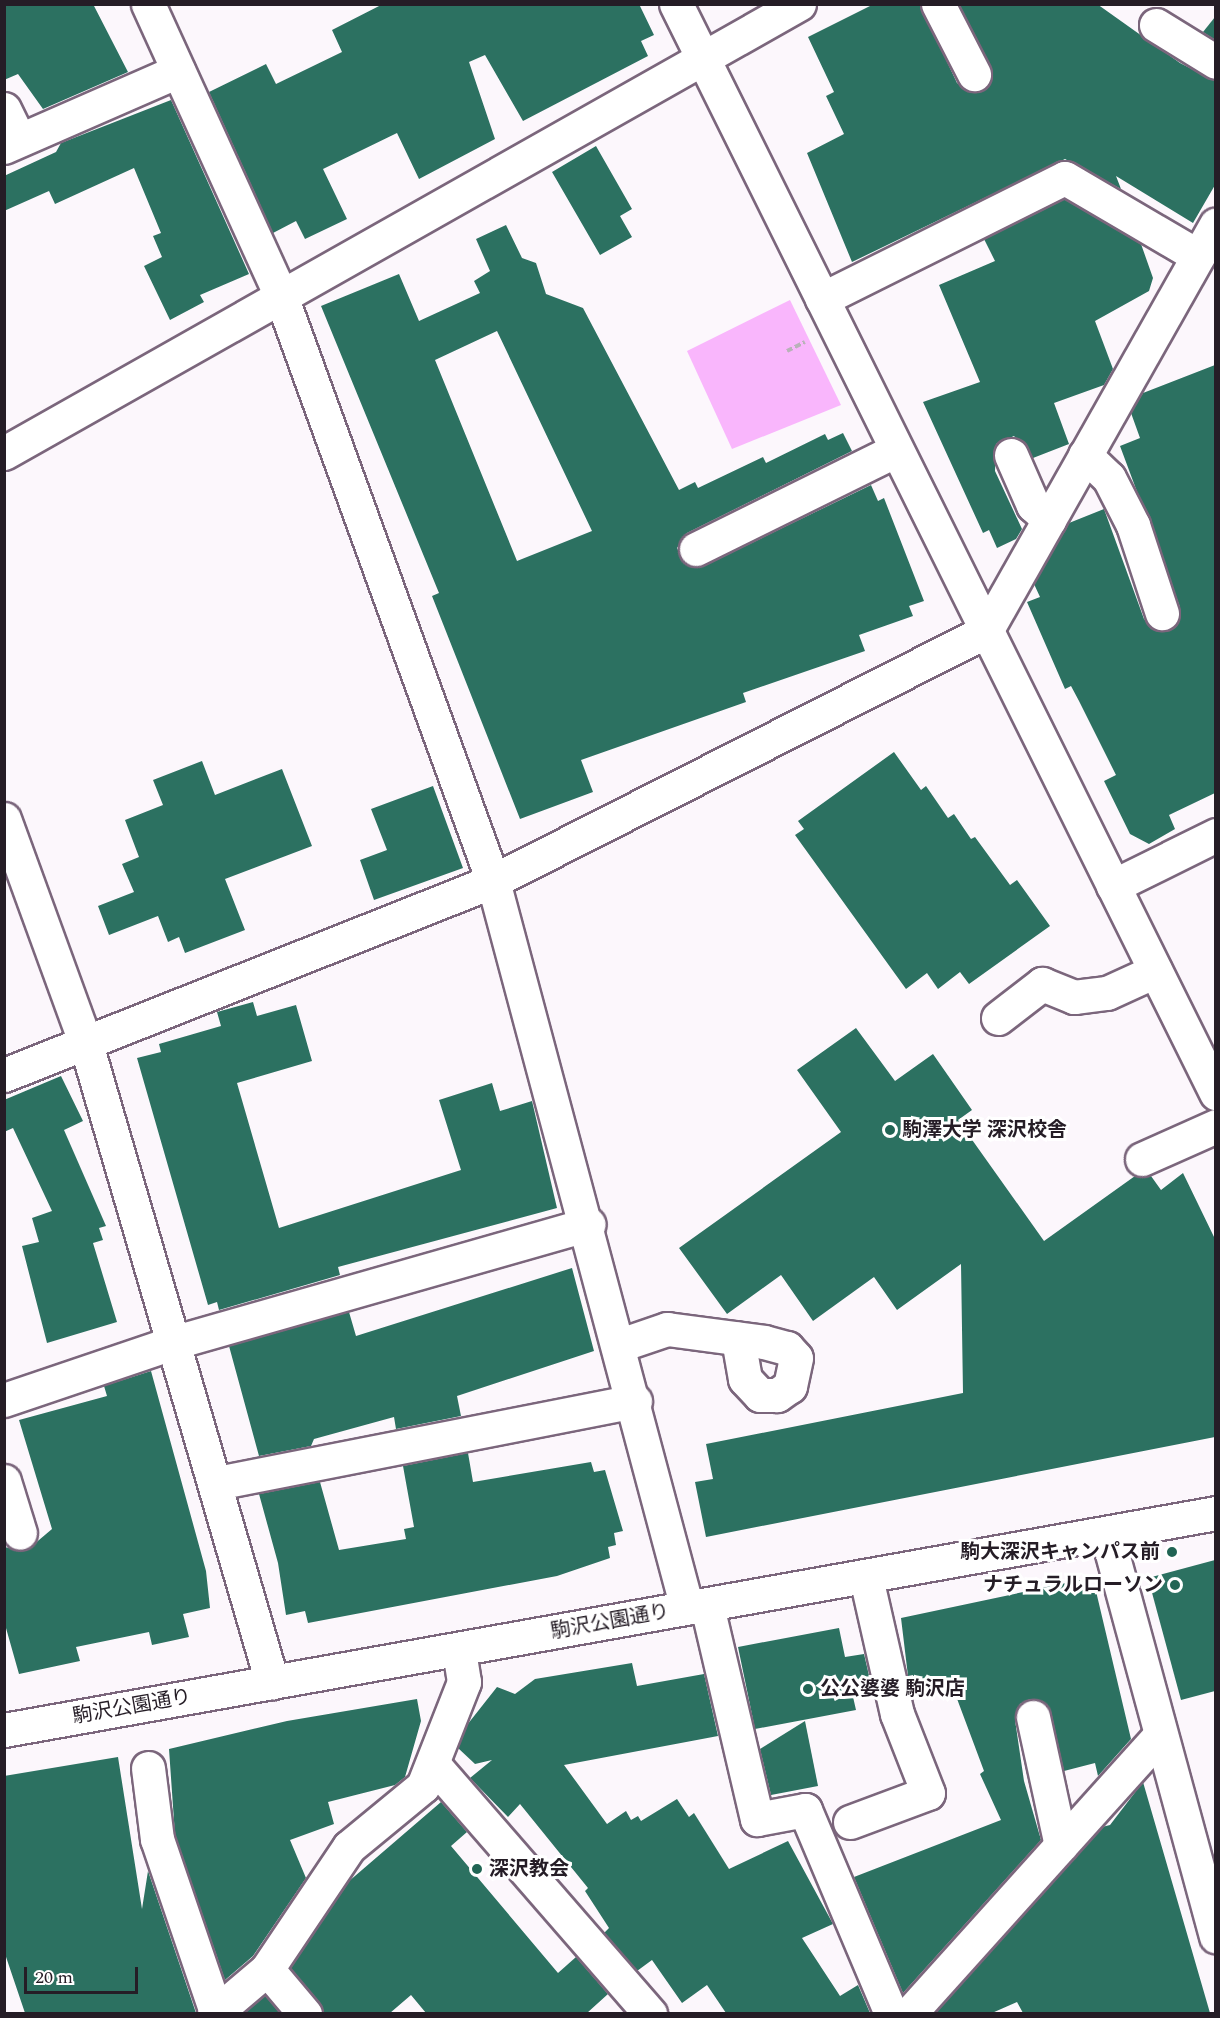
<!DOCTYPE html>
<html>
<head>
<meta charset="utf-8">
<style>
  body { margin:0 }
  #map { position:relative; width:1220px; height:2018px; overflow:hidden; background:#fcf7fc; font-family:Spectral,"Noto Sans JP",serif }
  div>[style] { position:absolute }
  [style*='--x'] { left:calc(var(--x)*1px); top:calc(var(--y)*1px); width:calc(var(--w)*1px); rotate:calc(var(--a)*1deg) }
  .green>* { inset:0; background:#f9b6fc }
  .building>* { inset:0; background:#2c7161 }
  .path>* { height:4px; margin-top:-2px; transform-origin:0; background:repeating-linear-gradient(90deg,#b8b2b8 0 6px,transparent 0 9px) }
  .roads { filter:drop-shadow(2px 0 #7b667c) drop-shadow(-2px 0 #7b667c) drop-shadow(0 2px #7b667c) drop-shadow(0 -2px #7b667c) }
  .minor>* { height:33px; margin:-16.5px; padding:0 16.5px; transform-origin:16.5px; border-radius:16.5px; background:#fff }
  .dots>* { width:16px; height:16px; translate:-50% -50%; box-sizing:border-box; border:3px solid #fff; border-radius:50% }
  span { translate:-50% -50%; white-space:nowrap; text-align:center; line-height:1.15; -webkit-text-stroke:6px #fff; paint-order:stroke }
  .poi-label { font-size:20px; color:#251d26; font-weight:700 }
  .left { translate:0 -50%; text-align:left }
  .right { translate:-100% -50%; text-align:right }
  .street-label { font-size:20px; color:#251d26 }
  .frame { position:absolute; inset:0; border:6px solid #251d26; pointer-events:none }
  .scale { position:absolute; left:24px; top:1967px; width:114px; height:27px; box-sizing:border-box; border:3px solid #251d26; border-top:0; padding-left:8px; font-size:18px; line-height:21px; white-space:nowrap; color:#251d26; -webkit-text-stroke:4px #fff; paint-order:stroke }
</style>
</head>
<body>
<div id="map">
  <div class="green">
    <div style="clip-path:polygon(790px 300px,841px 405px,732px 449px,687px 351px)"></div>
  </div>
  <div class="building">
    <div style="clip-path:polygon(4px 4px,93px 4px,128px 72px,43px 109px,18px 74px,4px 80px)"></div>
    <div style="clip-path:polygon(383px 4px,639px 4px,654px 35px,641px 41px,648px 56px,523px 121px,485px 55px,469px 62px,495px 139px,419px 179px,397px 133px,323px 169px,347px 219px,305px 239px,296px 221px,273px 233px,209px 92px,266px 64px,276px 84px,342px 52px,332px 30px)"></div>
    <div style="clip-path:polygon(874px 4px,920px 4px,957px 83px,973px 93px,983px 90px,993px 74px,959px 4px,1097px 4px,1180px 63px,1215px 81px,1215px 185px,1193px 223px,1116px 176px,1121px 189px,1065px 159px,852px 262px,807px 153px,844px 134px,826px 96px,834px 92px,808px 37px)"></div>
    <div style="clip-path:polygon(1215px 17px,1215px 40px,1203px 32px)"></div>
    <div style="clip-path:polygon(171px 100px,249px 274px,200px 295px,204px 302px,170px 320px,144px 266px,162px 257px,153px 236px,161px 233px,134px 168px,55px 204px,49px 191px,4px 211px,4px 176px,56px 152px,61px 143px)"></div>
    <div style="clip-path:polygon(596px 146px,632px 209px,620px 216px,632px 237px,600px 255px,552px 172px)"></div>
    <div style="clip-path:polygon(1064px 199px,1141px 244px,1153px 278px,1149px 291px,1095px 321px,1113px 369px,1104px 385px,1054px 403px,1069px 444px,1033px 458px,1014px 436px,996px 444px,995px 471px,1022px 529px,1016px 539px,997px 548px,989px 530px,983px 533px,923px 402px,980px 382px,939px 285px,995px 261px,984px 239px)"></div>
    <div style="clip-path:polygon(evenodd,506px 225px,522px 258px,536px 263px,546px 294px,583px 308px,679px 490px,695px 482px,698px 488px,763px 457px,766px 463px,825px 434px,828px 440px,843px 433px,852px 451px,687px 533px,677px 548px,685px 564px,704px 566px,871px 485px,878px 501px,884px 498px,924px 601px,909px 606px,913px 616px,859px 635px,865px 651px,743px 693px,746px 702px,581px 760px,593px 792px,520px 819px,432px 596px,439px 593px,321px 306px,399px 274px,419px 321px,480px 293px,474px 281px,490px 271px,476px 239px,506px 225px,497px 331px,592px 531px,517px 561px,435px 360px,497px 331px)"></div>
    <div style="clip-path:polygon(1215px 365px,1215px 793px,1169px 815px,1175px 829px,1149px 844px,1130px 834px,1104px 781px,1116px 775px,1079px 701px,1071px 686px,1065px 689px,1027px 602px,1040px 597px,1034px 584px,1069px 523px,1104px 509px,1144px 619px,1159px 631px,1176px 625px,1180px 607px,1120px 446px,1140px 438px,1131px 413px,1143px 393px)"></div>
    <div style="clip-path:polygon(894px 752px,921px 790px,926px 786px,948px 818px,954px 814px,971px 839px,975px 837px,1010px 885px,1017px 880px,1050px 926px,969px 984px,960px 972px,938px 989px,927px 973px,906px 989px,795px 835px,804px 829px,798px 821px)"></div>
    <div style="clip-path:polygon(202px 761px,215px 795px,282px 769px,312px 846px,225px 879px,245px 930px,185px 953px,179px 937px,168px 942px,158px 916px,109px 935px,98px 906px,134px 892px,122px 864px,139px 857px,125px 820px,163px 805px,153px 780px)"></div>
    <div style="clip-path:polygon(433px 786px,463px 868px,374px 900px,360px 860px,387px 850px,371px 809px)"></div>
    <div style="clip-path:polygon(253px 1002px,257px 1016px,296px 1005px,312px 1061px,237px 1083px,279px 1228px,461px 1170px,439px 1100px,492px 1083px,500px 1111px,532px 1101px,557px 1208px,338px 1267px,340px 1275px,219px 1310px,217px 1302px,208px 1305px,137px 1058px,161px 1052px,159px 1044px,221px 1026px,217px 1012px)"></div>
    <div style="clip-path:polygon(856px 1028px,895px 1081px,933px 1054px,972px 1110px,958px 1120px,1044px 1241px,1135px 1176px,1151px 1176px,1161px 1190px,1183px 1173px,1215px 1239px,1215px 1437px,706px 1537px,695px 1482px,713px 1479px,706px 1444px,963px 1393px,961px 1264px,897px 1310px,874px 1277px,813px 1321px,781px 1275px,727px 1314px,679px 1248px,841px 1132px,797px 1070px)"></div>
    <div style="clip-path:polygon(61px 1076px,83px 1121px,64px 1130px,106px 1226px,99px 1228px,103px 1240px,93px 1243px,117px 1322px,47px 1343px,22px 1246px,39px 1242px,32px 1218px,52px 1211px,13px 1128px,4px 1132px,4px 1100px)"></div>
    <div style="clip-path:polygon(572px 1268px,594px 1351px,457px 1396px,461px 1416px,396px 1429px,394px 1417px,314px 1439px,311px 1446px,259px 1456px,229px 1346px,349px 1312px,356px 1336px)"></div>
    <div style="clip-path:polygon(151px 1371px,206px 1571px,210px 1608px,183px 1614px,189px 1637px,152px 1645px,149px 1632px,76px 1647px,80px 1661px,19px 1674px,4px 1621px,4px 1547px,26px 1551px,52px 1529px,19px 1420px,107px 1396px,104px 1386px)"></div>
    <div style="clip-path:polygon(468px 1453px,473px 1482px,591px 1462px,594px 1472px,605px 1470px,623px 1531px,614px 1533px,616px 1545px,608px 1547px,610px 1558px,557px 1576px,308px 1623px,305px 1611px,286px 1615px,278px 1563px,259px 1494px,320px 1482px,339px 1550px,406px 1539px,404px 1529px,414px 1527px,403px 1466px)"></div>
    <div style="clip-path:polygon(1215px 1560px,1215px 1691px,1181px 1700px,1148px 1578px)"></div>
    <div style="clip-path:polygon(1080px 1580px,1095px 1587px,1131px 1739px,1098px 1776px,1095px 1763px,1064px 1771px,1047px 1705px,1030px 1699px,1020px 1704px,1015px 1720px,1024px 1781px,1041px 1840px,903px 1993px,854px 1877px,1001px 1820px,980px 1774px,984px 1771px,950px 1680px,915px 1687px,913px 1675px,908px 1676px,901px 1618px)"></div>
    <div style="clip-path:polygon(839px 1628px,845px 1657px,864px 1654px,871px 1684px,851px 1688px,856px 1710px,755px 1729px,738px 1647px)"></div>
    <div style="clip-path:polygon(632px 1663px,637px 1686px,704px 1674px,718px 1736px,564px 1765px,607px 1824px,626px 1811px,631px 1820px,638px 1816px,641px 1821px,677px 1799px,689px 1817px,694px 1813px,729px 1869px,788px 1841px,833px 1924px,802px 1938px,840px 1996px,858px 1985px,870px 2013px,726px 2013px,707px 1985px,682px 2003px,652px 1960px,637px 1971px,604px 1933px,609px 1928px,585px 1891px,588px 1888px,520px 1804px,508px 1817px,470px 1778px,492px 1760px,475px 1764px,458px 1748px,467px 1725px,497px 1687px,515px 1694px,535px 1679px)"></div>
    <div style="clip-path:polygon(417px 1699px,421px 1721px,405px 1777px,395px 1785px,328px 1802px,334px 1824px,290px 1840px,306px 1878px,253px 1956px,225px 1980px,175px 1835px,169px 1749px,287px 1721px)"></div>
    <div style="clip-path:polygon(805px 1721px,818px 1786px,771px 1795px,760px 1749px)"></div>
    <div style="clip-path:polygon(118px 1757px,142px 1909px,148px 1871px,196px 2013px,25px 2013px,4px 1951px,4px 1776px)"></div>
    <div style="clip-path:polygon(1143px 1782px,1210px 2013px,1023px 2013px,1017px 2002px,992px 2013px,935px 2013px,1102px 1827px,1110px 1825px)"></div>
    <div style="clip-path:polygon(441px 1802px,467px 1832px,451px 1846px,558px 1973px,576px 1957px,608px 1994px,587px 2013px,426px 2013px,411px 1995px,390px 2013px,323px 2013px,290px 1968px,348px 1882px)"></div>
    <div style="clip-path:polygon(265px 1995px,280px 2013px,244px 2013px)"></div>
  </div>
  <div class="path">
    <div style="--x:787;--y:351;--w:20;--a:-27"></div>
  </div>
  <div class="roads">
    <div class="minor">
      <div style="--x:148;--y:4;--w:321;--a:65.5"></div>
      <div style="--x:281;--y:296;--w:622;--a:70.08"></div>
      <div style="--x:493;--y:881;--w:752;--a:75.06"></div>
      <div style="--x:676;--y:4;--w:1216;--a:63.62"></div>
      <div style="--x:938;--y:4;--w:79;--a:62.8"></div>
      <div style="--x:1156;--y:25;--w:70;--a:31.7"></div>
      <div style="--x:4;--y:109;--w:34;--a:64"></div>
      <div style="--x:4;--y:147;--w:190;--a:-23.6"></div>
      <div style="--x:822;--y:299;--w:271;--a:-26.5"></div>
      <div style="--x:1065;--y:178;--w:154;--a:30.4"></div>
      <div style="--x:4;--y:453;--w:913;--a:-29.46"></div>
      <div style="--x:1011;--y:455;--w:55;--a:66.3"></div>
      <div style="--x:1033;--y:505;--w:22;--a:43"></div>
      <div style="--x:1085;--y:455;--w:33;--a:44"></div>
      <div style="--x:1109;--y:478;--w:53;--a:62.9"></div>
      <div style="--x:1133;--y:525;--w:93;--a:71.8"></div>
      <div style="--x:696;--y:549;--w:223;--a:-26.3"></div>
      <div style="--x:4;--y:819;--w:239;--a:70"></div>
      <div style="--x:86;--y:1044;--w:665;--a:73.75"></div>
      <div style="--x:1113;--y:886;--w:115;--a:-26.3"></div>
      <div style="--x:998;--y:1018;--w:56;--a:-37.7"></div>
      <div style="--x:1042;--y:984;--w:35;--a:22"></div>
      <div style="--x:1074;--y:997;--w:33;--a:-7"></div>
      <div style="--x:1107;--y:993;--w:53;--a:-24.6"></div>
      <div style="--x:4;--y:1075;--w:526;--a:-21.64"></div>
      <div style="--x:493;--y:881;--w:553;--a:-26.89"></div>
      <div style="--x:986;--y:631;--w:467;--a:-60.5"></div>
      <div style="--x:1142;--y:1159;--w:81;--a:-24"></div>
      <div style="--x:620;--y:1345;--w:50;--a:-18.8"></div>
      <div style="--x:667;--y:1329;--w:98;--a:7.6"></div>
      <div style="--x:764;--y:1342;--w:24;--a:15"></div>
      <div style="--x:787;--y:1348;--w:13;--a:48"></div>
      <div style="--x:796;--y:1358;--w:29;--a:102"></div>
      <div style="--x:790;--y:1386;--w:16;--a:145"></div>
      <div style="--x:777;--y:1395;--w:17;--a:180"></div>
      <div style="--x:760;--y:1395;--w:22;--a:-133"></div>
      <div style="--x:745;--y:1379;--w:41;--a:-99.9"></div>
      <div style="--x:4;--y:1400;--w:181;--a:-18.7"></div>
      <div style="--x:175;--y:1342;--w:430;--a:-15.9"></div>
      <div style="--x:4;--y:1481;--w:54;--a:72.9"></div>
      <div style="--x:217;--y:1483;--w:426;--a:-11.1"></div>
      <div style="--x:1107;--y:1535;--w:416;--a:74.8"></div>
      <div style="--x:707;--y:1606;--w:219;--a:76.8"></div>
      <div style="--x:757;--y:1819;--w:49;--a:-10.6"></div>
      <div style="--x:805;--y:1810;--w:221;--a:67.1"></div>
      <div style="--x:1033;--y:1717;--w:131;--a:77.7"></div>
      <div style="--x:4;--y:1730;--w:1231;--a:-10.15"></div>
      <div style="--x:433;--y:1764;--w:331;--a:49"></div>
      <div style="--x:148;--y:1768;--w:72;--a:82.8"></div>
      <div style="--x:157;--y:1839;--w:183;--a:71.2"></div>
      <div style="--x:850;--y:1822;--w:83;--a:-20.4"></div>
      <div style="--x:928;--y:1793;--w:85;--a:-111.4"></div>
      <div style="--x:897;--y:1714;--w:139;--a:-102.8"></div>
      <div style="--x:267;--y:1969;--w:59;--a:49.8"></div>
      <div style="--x:214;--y:2014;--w:70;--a:-40.3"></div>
      <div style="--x:267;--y:1969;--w:147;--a:-56.1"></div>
      <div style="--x:349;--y:1847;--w:96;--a:-39.5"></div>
      <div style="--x:423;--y:1786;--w:112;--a:-68.5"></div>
      <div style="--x:464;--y:1682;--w:32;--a:-99"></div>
      <div style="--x:909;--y:2014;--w:375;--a:-48"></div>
    </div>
  </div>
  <div class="dots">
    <div style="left:890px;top:1130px;background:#216454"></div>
    <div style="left:1172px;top:1552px;background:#216454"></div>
    <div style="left:1175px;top:1585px;background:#216454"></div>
    <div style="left:808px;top:1689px;background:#216454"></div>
    <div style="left:477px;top:1869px;background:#216454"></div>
  </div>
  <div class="poi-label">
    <span class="left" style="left:902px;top:1130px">駒澤大学 深沢校舎</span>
    <span class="right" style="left:1160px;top:1552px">駒大深沢キャンパス前</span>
    <span class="right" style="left:1163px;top:1585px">ナチュラルローソン</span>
    <span class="left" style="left:820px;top:1689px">公公婆婆 駒沢店</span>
    <span class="left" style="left:489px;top:1869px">深沢教会</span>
  </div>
  <div class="street-label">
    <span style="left:610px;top:1622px;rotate:-10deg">駒沢公園通り</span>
    <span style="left:132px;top:1707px;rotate:-10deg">駒沢公園通り</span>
  </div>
  <div class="frame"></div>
  <div class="scale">20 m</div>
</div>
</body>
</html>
